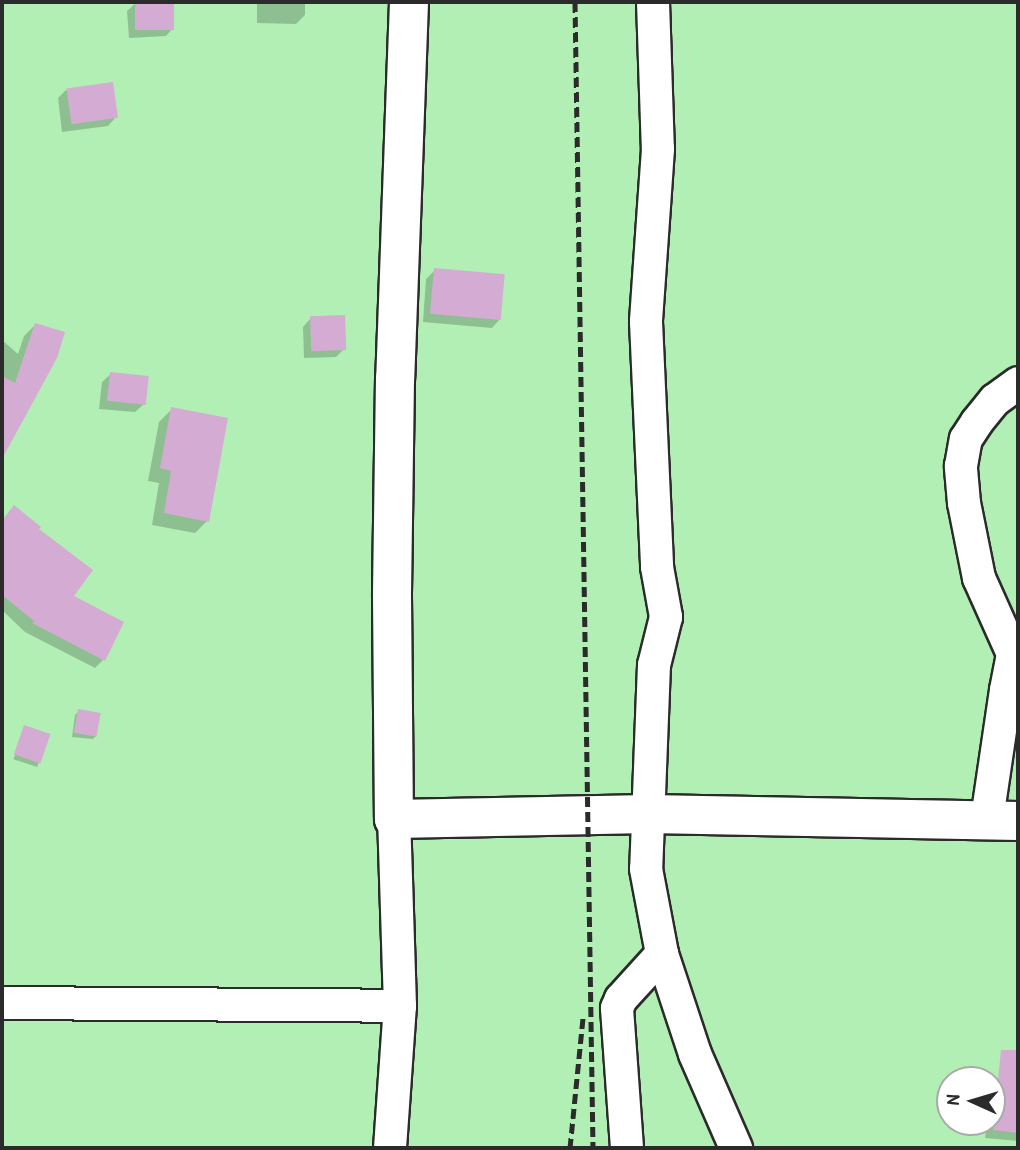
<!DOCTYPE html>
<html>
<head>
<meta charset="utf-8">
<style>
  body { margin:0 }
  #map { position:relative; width:1020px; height:1150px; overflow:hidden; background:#fff; font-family:"Patrick Hand",sans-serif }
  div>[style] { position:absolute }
  .green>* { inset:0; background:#b2efb4 }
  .shadow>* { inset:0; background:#0003; transform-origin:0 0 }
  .building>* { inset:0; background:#d4abd2; transform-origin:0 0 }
  .roads { filter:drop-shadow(2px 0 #2b2b2b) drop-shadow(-2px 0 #2b2b2b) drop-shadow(0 2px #2b2b2b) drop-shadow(0 -2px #2b2b2b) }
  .street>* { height:32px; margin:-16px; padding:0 16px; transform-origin:16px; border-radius:16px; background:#fff }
  .secondary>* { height:38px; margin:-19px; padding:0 19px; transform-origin:19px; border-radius:19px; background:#fff }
  .rail>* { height:5px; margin-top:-2.5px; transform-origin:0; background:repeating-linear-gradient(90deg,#2b2b2b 0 10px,transparent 0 15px) }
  span { translate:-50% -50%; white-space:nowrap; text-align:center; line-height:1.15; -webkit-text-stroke:7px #fff; paint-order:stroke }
  .frame { position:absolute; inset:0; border:4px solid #2b2b2b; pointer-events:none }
  .north { position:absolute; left:936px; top:1066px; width:70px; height:70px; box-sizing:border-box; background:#fff; border:2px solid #aaa; border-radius:50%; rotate:274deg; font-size:19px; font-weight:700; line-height:28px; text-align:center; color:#2b2b2b }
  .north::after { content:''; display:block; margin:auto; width:24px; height:32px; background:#2b2b2b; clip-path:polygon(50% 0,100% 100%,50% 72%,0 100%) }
</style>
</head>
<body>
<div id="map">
  <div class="green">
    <div style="clip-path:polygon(evenodd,2px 2px,1018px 2px,1018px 1148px,2px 1148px,2px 2px,950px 1080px,992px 1080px,992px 1122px,950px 1122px,950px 1080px)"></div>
  </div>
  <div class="shadow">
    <div style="clip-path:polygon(172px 2px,174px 27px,166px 36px,129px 38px,127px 11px,136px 3px)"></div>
    <div style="clip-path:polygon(257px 2px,305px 2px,305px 15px,296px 24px,257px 23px)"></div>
    <div style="clip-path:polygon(66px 90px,116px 117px,108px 126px,62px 132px,58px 98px)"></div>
    <div style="clip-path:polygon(435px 270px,500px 319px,492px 328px,423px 322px,426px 279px)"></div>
    <div style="clip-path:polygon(311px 318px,344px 349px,336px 357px,304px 358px,303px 327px)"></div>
    <div style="clip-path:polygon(35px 325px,4px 442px,2px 440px,2px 340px,18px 354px,24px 336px)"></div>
    <div style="clip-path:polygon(111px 374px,144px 404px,135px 412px,99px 409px,102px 382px)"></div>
    <div style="clip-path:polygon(172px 409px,207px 521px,195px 533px,152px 525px,159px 483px,148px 481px,159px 422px)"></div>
    <div style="clip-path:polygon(14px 507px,37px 529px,103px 660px,95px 668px,25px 632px,2px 610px,2px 521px)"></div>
    <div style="clip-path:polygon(79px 711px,96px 736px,93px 739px,72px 737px,75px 715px)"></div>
    <div style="left:24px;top:727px;width:25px;height:34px;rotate:18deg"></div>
    <div style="clip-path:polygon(998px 1087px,1018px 1089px,1018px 1141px,985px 1138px,987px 1122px,992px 1122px,992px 1093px)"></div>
  </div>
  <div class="building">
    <div style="left:135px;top:2px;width:39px;height:28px"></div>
    <div style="left:113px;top:82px;width:36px;height:47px;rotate:82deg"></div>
    <div style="left:434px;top:268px;width:71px;height:46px;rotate:5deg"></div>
    <div style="left:345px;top:315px;width:35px;height:35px;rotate:88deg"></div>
    <div style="clip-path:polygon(35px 323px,65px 332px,57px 358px,2px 459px,2px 376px,15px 383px)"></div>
    <div style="left:110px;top:372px;width:39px;height:29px;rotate:6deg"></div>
    <div style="clip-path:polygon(171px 407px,228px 418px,209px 522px,164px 513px,171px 471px,160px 468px)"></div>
    <div style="clip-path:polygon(14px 505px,41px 527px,39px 529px,93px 570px,74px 596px,124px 622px,105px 661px,32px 623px,34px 621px,2px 595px,2px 521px)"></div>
    <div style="left:78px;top:709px;width:23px;height:24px;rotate:10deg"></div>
    <div style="left:24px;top:725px;width:28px;height:31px;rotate:19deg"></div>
    <div style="clip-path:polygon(1001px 1050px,1018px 1050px,1018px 1133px,993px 1130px)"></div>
  </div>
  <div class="roads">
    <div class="street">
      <div style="left:653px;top:2px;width:147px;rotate:88.1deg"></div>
      <div style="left:658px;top:149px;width:173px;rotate:94deg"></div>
      <div style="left:646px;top:322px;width:245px;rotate:87.4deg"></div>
      <div style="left:657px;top:567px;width:51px;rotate:79.8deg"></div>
      <div style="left:666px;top:617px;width:49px;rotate:104deg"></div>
      <div style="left:654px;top:665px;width:204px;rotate:92.2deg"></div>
      <div style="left:646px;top:869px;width:86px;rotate:79.3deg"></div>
      <div style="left:662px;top:954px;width:105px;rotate:71.7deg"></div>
      <div style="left:695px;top:1054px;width:103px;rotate:66.4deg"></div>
      <div style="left:1013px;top:654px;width:83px;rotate:-114.1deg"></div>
      <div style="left:979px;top:578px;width:76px;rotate:-101.3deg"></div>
      <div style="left:964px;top:503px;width:37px;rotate:-95deg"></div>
      <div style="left:961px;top:466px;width:27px;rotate:-80deg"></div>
      <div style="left:966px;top:439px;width:20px;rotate:-57deg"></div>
      <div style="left:977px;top:422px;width:28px;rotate:-51deg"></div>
      <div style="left:995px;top:400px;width:29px;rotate:-36deg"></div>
      <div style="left:987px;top:819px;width:130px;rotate:-81.6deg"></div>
      <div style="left:1006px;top:690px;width:37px;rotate:-79deg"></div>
      <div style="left:1013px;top:654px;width:9px;rotate:-54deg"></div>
      <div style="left:2px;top:1003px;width:398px;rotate:0.4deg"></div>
      <div style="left:390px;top:1148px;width:142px;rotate:-86deg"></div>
      <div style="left:400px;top:1006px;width:187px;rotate:-91.8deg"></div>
      <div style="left:627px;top:1148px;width:140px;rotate:-94.1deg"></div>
      <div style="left:617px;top:1008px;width:10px;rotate:-66deg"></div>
      <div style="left:621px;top:999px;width:61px;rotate:-47.7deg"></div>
    </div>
    <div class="secondary">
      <div style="left:409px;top:2px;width:376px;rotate:92.1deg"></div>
      <div style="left:395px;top:378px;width:218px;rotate:90.8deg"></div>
      <div style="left:392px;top:596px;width:223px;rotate:89.5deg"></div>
      <div style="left:394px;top:819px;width:255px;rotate:-1.1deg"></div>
      <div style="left:649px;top:814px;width:369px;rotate:1.1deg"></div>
    </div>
  </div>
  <div class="rail">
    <div style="left:575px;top:2px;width:1146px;rotate:89.1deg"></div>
    <div style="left:570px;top:1148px;width:132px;rotate:-84.3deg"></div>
  </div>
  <div class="frame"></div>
  <div class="north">N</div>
</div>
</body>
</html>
